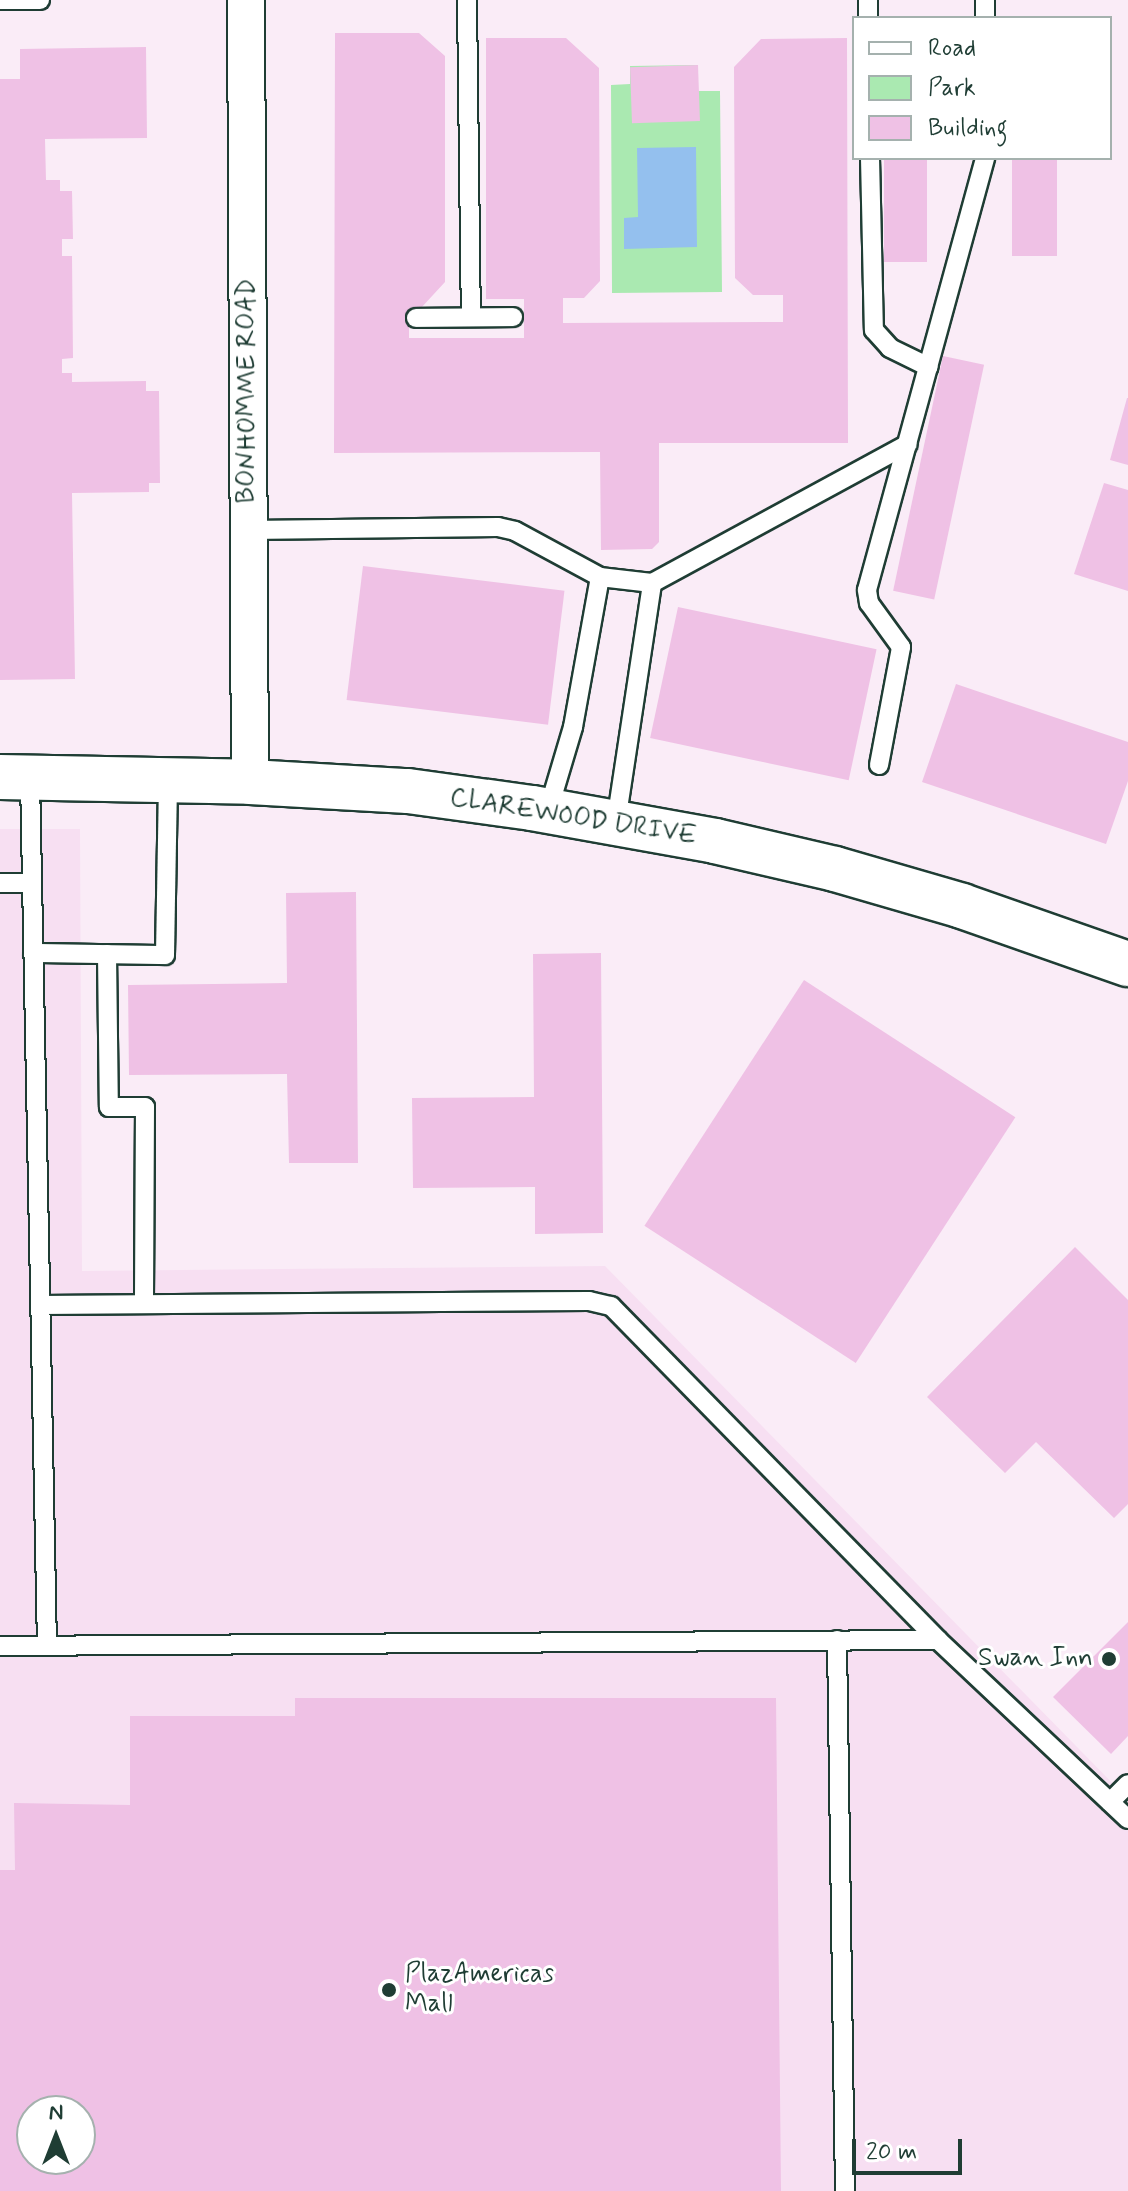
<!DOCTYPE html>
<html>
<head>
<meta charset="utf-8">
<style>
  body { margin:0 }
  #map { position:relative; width:1128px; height:2191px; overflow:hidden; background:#faecf7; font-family:Mynerve,sans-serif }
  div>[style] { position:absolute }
  .built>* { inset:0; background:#f7dff2 }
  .green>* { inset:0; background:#aae9b1 }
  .water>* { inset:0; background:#94c0ee }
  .building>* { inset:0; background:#efc1e5; transform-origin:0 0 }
  .roads { filter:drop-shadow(2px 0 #1f3d34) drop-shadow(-2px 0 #1f3d34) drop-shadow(0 2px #1f3d34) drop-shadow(0 -2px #1f3d34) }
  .lane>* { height:18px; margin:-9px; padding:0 9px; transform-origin:9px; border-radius:9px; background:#fff }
  .street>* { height:36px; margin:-18px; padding:0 18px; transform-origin:18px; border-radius:18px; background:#fff }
  .secondary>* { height:44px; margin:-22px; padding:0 22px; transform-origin:22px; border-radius:22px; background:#fff }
  .dots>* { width:22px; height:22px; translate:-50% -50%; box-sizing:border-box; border:4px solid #fff; border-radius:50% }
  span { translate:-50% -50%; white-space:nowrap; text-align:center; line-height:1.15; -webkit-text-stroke:6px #fff; paint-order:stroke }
  .street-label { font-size:26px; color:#1f3d34 }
  .poi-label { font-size:26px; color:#1f3d34 }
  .right { translate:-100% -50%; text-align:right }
  .left { translate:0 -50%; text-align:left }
  .legend { position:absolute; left:852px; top:16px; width:260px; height:144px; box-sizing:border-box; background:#fff; border:2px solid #a5b1ae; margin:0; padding:10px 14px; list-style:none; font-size:24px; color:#1f3d34 }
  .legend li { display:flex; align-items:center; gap:16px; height:40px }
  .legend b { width:40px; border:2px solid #a5b1ae }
  .north { position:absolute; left:16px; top:2095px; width:80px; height:80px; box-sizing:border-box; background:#fff; border:2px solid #a5b1ae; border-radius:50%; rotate:0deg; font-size:22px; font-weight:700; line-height:32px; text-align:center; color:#1f3d34 }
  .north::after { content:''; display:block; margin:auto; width:28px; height:36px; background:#1f3d34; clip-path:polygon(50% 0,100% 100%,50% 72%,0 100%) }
  .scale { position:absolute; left:852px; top:2139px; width:110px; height:36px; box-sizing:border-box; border:4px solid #1f3d34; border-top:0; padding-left:10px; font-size:24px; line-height:28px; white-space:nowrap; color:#1f3d34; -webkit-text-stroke:6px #fff; paint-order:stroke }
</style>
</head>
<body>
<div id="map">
  <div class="built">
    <div style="clip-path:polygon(evenodd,0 829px,80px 829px,82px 1271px,605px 1266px,1128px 1799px,1128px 2191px,0 2191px,0 829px,32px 2111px,80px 2111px,80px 2159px,32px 2159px,32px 2111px)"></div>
  </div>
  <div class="green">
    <div style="clip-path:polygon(698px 65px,698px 91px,720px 91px,722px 292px,612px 293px,611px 85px,630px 84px,630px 66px)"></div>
  </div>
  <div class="water">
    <div style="clip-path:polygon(696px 147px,697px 247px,624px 249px,624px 218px,638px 217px,637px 148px)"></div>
  </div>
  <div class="building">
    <div style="clip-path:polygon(335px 33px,419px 33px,445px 56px,445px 282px,409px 321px,409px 338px,524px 338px,524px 299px,486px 299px,486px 38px,566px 38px,599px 68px,600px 281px,584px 298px,563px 298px,563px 323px,783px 322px,783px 295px,753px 295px,735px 278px,734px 67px,761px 39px,847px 38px,848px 443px,659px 443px,659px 542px,652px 549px,601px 550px,600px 452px,334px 453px)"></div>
    <div style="clip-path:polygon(146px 47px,147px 138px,45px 139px,46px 180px,60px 180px,60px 191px,72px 191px,73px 239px,62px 239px,62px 256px,72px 256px,73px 358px,62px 359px,62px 373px,72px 373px,72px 382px,146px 381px,146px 391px,159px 391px,160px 483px,149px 483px,149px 492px,72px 493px,75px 679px,0 680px,0 79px,20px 79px,20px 49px)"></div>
    <div style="left:698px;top:65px;width:56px;height:68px;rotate:88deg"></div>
    <div style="left:884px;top:158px;width:43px;height:104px"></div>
    <div style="left:1012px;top:158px;width:45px;height:98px"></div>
    <div style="left:943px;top:356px;width:42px;height:240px;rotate:12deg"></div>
    <div style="clip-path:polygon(1127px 398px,1128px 398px,1128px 465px,1110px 460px)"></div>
    <div style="clip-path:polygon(1104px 483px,1128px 490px,1128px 591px,1074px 574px)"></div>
    <div style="left:363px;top:566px;width:203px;height:135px;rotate:7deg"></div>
    <div style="left:678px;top:607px;width:203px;height:134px;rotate:12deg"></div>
    <div style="clip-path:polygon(956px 684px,1128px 742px,1128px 781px,1106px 844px,922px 782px)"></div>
    <div style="clip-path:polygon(356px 892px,358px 1163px,289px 1163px,287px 1074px,129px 1075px,128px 985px,287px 983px,286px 893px)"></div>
    <div style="clip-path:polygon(601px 953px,603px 1233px,535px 1234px,535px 1187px,413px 1188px,412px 1098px,534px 1097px,533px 954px)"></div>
    <div style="left:804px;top:980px;width:252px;height:293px;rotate:33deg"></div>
    <div style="clip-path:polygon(1075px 1247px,1128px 1300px,1128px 1504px,1114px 1518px,1036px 1442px,1005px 1473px,927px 1397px)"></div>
    <div style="clip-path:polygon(1128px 1622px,1128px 1736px,1111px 1754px,1053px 1697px)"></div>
    <div style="clip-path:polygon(evenodd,295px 1698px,776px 1698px,781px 2191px,0 2191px,0 1870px,15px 1870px,14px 1803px,130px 1805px,130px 1716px,295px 1716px,295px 1698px,32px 2111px,80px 2111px,80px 2159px,32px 2159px,32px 2111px)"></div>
  </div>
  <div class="roads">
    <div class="lane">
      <div style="left:0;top:0;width:40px"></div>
      <div style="left:467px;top:0;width:317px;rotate:89.3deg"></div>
      <div style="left:868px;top:0;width:18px;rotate:90deg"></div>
      <div style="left:985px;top:0;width:18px;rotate:90deg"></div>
      <div style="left:870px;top:158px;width:172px;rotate:88.7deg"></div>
      <div style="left:874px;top:330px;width:24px;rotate:48deg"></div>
      <div style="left:890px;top:348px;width:43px;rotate:26deg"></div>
      <div style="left:416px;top:318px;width:97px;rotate:-0.6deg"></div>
      <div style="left:249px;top:530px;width:249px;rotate:-0.7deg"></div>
      <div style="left:498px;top:527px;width:17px;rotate:13deg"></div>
      <div style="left:515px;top:531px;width:97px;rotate:28.4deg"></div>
      <div style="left:600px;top:577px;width:52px;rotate:6.6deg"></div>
      <div style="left:652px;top:583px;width:291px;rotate:-28.5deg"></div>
      <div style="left:879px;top:765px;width:120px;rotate:-79.4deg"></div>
      <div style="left:901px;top:647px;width:54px;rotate:-126deg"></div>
      <div style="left:869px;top:603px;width:13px;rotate:-99deg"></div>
      <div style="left:867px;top:590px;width:448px;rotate:-74.7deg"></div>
      <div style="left:30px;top:777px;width:868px;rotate:88.88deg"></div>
      <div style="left:548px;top:811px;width:88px;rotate:-73.4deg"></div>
      <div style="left:573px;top:727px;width:152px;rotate:-79.8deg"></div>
      <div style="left:616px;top:822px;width:242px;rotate:-81.4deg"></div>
      <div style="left:0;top:883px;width:32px"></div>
      <div style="left:33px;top:953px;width:132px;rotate:0.9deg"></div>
      <div style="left:165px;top:955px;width:174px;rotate:-89deg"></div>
      <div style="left:107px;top:954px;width:153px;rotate:89.3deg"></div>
      <div style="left:109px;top:1107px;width:36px"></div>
      <div style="left:145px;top:1107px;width:197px;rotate:90.3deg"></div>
      <div style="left:40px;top:1305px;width:549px;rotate:-0.42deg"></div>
      <div style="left:589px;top:1301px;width:23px;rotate:13deg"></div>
      <div style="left:611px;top:1306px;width:467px;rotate:45.6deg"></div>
      <div style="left:938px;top:1640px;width:261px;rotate:43.3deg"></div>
      <div style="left:837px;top:1640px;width:551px;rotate:89.17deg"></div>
      <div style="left:0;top:1646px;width:938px;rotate:-0.37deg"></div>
      <div style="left:1110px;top:1802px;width:25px;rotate:-45deg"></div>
    </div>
    <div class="street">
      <div style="left:246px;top:0;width:782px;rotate:89.71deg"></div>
    </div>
    <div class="secondary">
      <div style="left:0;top:777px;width:250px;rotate:1.1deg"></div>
      <div style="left:250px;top:782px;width:158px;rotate:3.3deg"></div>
      <div style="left:408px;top:791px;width:125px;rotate:7.8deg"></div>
      <div style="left:532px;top:808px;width:186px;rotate:10.2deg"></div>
      <div style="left:715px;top:841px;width:123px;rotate:13.1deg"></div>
      <div style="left:835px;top:869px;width:132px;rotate:16.2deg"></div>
      <div style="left:962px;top:906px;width:176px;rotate:19.3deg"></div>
    </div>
  </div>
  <div class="dots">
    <div style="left:1109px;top:1659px;background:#1f3d34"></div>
    <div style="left:389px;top:1990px;background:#1f3d34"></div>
  </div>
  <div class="street-label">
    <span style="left:248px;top:391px;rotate:-90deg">BONHOMME ROAD</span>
    <span style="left:573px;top:818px;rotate:9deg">CLAREWOOD DRIVE</span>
  </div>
  <div class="poi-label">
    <span class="right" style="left:1093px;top:1659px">Swan Inn</span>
    <span class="left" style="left:405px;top:1990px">PlazAmericas<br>Mall</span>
  </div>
  <ul class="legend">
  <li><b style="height:10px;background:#fff"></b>Road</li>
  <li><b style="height:22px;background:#aae9b1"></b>Park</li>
  <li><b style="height:22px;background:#efc1e5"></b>Building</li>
  </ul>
  <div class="north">N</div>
  <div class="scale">20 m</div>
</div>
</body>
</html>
